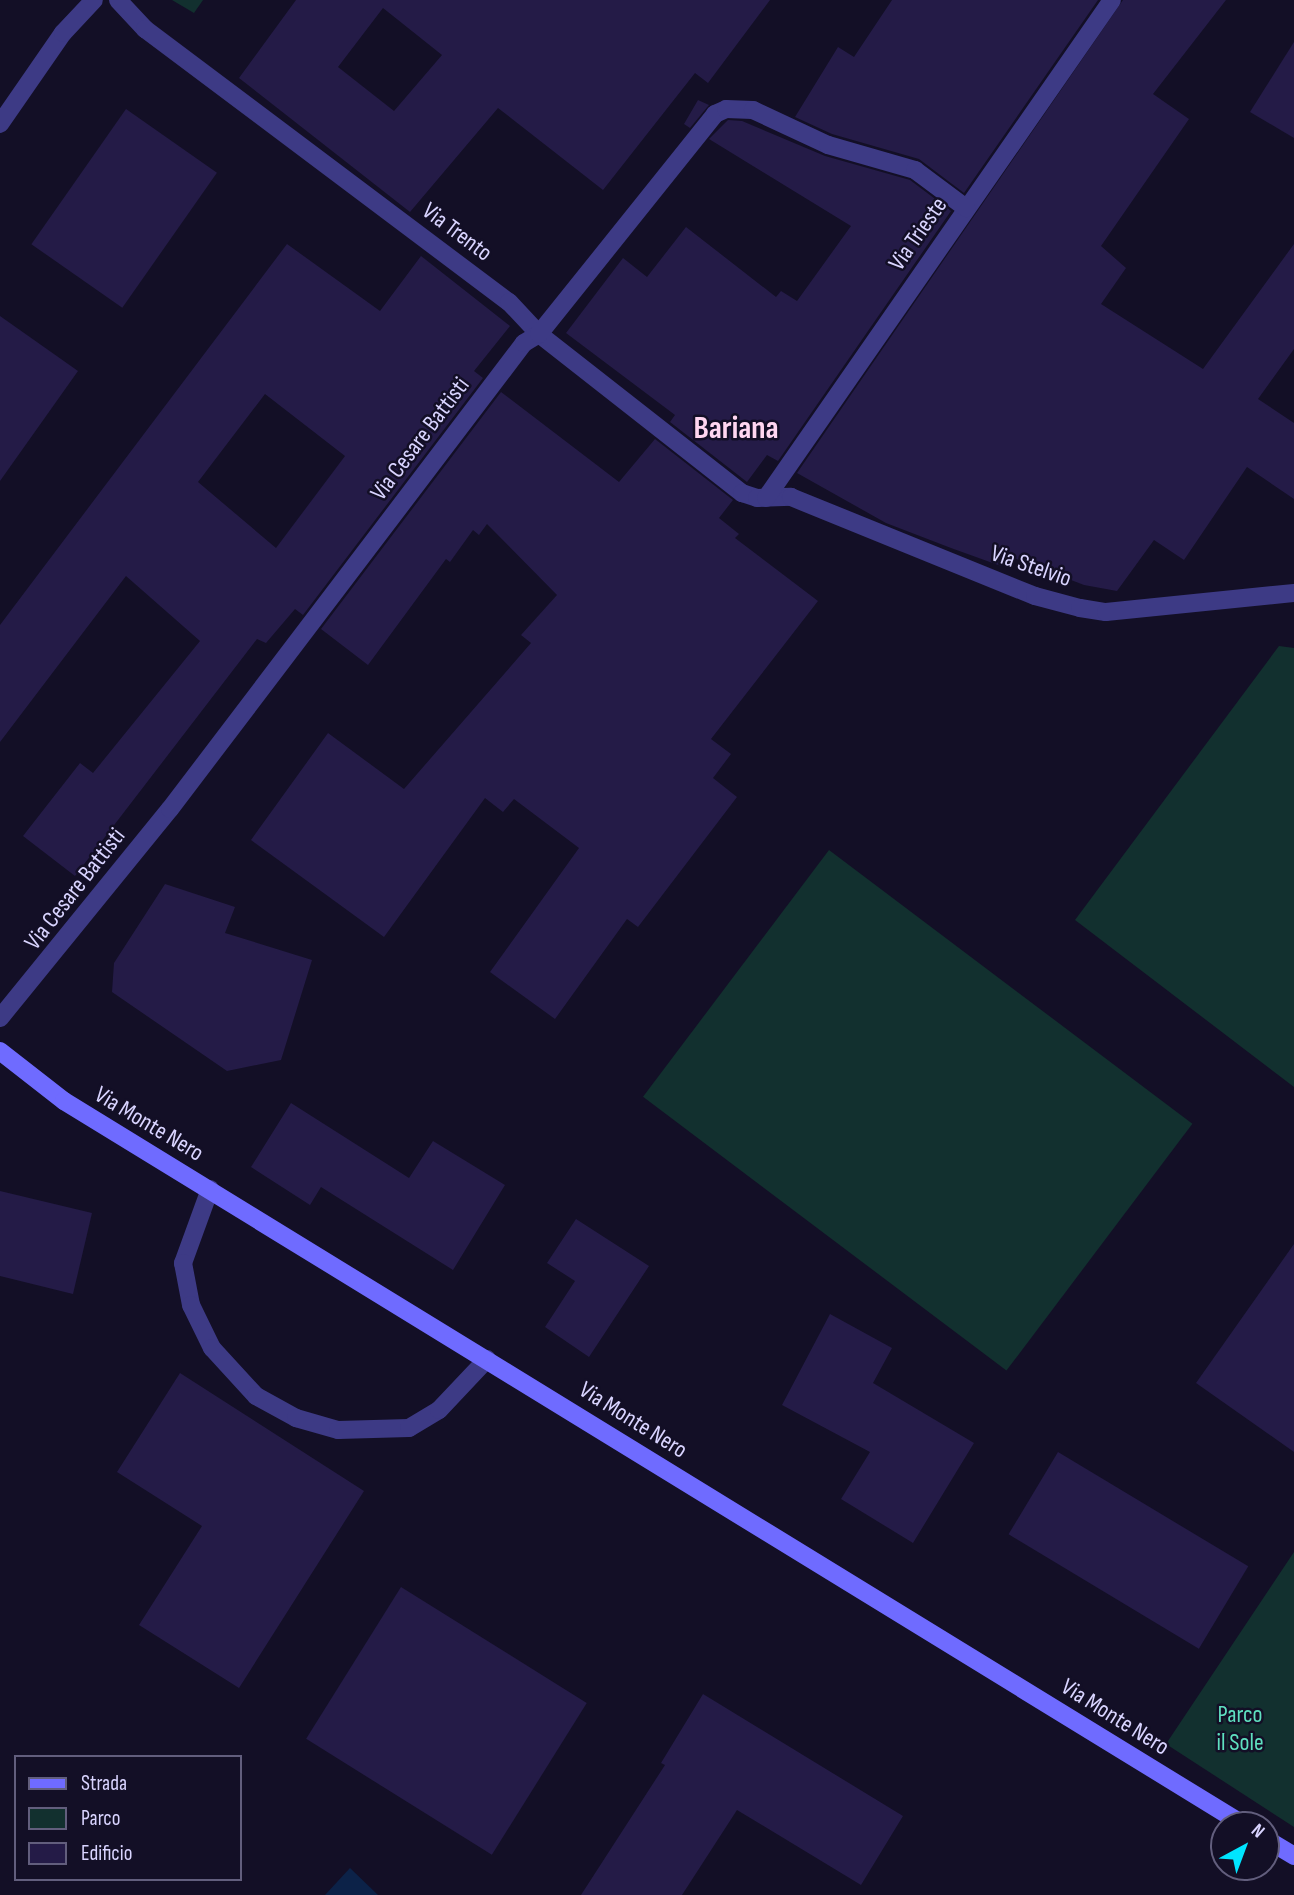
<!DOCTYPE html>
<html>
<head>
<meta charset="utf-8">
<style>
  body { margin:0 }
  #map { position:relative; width:1294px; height:1895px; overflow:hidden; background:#130f26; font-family:"Sofia Sans Condensed",sans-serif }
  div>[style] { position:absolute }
  .green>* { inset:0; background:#12302f; transform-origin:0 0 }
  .water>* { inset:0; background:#0c2248 }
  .building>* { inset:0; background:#241b47; transform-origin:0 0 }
  .lane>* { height:18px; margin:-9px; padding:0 9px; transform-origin:9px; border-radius:9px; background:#3d3a85 }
  .street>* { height:18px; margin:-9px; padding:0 9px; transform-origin:9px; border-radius:9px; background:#3d3a85 }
  .secondary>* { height:18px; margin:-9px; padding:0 9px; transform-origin:9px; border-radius:9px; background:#6f6bff }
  span { translate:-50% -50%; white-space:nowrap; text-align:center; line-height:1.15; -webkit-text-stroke:5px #130f26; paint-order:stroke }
  .street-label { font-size:24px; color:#d9d4ff }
  .park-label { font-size:24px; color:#5fe0c0 }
  .district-label { font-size:32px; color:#ffd6f0; font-weight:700 }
  .legend { position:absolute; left:14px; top:1755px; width:228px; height:126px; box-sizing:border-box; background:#130f26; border:2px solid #625e7d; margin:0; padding:9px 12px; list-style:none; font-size:21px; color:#d9d4ff }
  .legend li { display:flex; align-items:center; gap:14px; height:35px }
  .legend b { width:35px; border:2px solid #625e7d }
  .north { position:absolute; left:1210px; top:1811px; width:70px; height:70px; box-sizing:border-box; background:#130f26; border:2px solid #625e7d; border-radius:50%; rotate:41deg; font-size:19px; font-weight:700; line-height:28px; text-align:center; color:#d9d4ff }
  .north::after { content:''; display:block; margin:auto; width:24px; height:32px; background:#00e5ff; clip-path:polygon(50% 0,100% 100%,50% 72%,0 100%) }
</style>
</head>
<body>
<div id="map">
  <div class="green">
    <div style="clip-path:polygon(172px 0,203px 0,194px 13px)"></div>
    <div style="clip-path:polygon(1279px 646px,1294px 648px,1294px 1087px,1075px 920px)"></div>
    <div style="left:829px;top:850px;width:455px;height:309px;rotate:37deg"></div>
    <div style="clip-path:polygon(1294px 1552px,1294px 1827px,1166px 1744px)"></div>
  </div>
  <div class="water">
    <div style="clip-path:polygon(350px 1868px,378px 1895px,325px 1895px)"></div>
  </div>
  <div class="building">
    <div style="clip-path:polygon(evenodd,296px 0,770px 0,708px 83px,695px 73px,603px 190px,498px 108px,410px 212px,239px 78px,296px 0,383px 8px,442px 55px,394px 111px,338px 67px,383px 8px)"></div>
    <div style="clip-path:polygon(892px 0,1098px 0,964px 193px,919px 159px,832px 134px,795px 117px,838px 47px,854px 57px)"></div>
    <div style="clip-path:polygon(1123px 0,1226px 0,1153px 94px,1189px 119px,1101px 246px,1126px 268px,1101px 304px,1203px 369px,1294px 244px,1294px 349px,1258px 399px,1294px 423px,1294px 499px,1247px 467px,1184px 560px,1154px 540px,1117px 591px,1084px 585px,1006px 555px,1001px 566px,951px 548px,886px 523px,797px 473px)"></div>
    <div style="clip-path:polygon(1294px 42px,1294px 138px,1250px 112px)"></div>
    <div style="clip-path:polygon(698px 100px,709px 105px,690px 128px,684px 124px)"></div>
    <div style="left:126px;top:109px;width:111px;height:165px;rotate:35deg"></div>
    <div style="clip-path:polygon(728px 120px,742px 121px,825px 156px,910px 180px,951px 211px,778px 461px,767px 455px,747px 482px,670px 422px,675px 415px,566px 333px,623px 258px,647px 277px,686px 227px,776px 297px,781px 291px,797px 301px,851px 226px,709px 139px)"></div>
    <div style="clip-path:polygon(evenodd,287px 244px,380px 311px,421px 256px,510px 326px,474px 371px,483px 378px,303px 615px,295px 609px,266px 643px,257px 639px,75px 876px,23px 836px,80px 763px,93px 773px,200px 641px,126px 576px,0 742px,0 625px,287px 244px,265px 394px,345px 456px,276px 548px,198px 482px,265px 394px)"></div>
    <div style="clip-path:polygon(0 316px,78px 371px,0 481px)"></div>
    <div style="clip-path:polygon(501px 392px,619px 482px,655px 439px,733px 500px,719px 518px,739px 534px,735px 538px,818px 601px,711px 739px,731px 754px,713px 778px,737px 797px,638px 927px,627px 919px,555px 1019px,490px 972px,579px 848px,514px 799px,503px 812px,485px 798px,384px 937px,251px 840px,328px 733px,404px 789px,531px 643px,521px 635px,557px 595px,487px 524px,479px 535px,473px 530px,450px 562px,446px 559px,368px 665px,321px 629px)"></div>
    <div style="clip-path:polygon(165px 884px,235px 907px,225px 933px,312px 960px,281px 1060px,227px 1071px,112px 992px,114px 963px)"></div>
    <div style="clip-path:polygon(291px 1103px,409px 1178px,433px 1141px,505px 1185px,453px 1270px,321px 1187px,310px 1205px,251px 1167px)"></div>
    <div style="clip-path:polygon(0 1191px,92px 1213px,73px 1294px,0 1276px)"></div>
    <div style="clip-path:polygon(576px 1219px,649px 1266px,589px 1357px,545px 1327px,575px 1281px,547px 1263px)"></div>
    <div style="clip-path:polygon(1294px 1244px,1294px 1452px,1196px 1383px)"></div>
    <div style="clip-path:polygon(830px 1314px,892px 1348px,873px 1383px,974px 1443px,913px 1543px,841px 1499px,870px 1452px,782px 1405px)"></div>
    <div style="clip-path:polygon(180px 1373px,364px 1491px,239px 1688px,139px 1625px,202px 1526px,117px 1472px)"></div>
    <div style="left:1058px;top:1452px;width:222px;height:96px;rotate:31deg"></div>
    <div style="left:401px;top:1587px;width:219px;height:179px;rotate:32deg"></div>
    <div style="clip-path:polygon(703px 1694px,903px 1816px,861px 1885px,737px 1810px,682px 1895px,581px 1895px,665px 1765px,661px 1763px)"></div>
  </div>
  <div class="lane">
    <div style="left:0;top:124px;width:111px;rotate:-55.3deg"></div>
    <div style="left:63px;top:33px;width:45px;rotate:-46.8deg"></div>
    <div style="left:210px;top:1189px;width:79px;rotate:110deg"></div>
    <div style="left:183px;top:1263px;width:43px;rotate:79.2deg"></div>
    <div style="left:191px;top:1305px;width:48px;rotate:64deg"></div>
    <div style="left:212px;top:1348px;width:65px;rotate:47.5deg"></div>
    <div style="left:256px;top:1396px;width:46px;rotate:28.8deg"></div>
    <div style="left:296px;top:1418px;width:44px;rotate:15.9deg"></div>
    <div style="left:338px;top:1430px;width:71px;rotate:-1.6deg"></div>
    <div style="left:409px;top:1428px;width:35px;rotate:-31deg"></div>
    <div style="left:439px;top:1410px;width:70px;rotate:-46.7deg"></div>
  </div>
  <div class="street">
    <div style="left:118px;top:0;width:40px;rotate:47deg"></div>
    <div style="left:145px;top:29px;width:455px;rotate:36.9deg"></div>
    <div style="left:509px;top:302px;width:44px;rotate:46.8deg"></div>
    <div style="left:539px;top:334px;width:258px;rotate:38.1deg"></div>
    <div style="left:742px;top:493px;width:16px;rotate:18deg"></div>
    <div style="left:757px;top:498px;width:34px;rotate:-2deg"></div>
    <div style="left:791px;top:497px;width:263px;rotate:22.1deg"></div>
    <div style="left:1035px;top:596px;width:47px;rotate:14.9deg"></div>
    <div style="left:1080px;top:608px;width:26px;rotate:9deg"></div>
    <div style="left:1106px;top:612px;width:189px;rotate:-5.8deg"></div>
    <div style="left:766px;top:498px;width:606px;rotate:-55.21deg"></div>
    <div style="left:0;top:1018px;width:269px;rotate:-50.9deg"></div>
    <div style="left:170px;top:809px;width:585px;rotate:-52.78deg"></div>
    <div style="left:524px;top:343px;width:17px;rotate:-31deg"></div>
    <div style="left:539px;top:334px;width:282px;rotate:-51.3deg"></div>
    <div style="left:715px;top:114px;width:12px;rotate:-24deg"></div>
    <div style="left:726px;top:109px;width:27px;rotate:2deg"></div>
    <div style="left:753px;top:110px;width:83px;rotate:25deg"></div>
    <div style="left:828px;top:145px;width:91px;rotate:16deg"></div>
    <div style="left:915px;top:170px;width:64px;rotate:36.7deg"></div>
  </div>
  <div class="secondary">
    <div style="left:0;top:1051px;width:81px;rotate:38deg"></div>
    <div style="left:64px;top:1101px;width:1384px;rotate:31.53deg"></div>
    <div style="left:1266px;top:1839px;width:33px;rotate:31deg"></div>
  </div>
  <div class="street-label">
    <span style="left:457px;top:232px;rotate:37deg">Via Trento</span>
    <span style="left:918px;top:234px;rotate:-55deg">Via Trieste</span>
    <span style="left:420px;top:439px;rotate:-53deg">Via Cesare Battisti</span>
    <span style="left:1031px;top:566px;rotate:19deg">Via Stelvio</span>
    <span style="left:75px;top:889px;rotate:-52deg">Via Cesare Battisti</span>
    <span style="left:149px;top:1124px;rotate:31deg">Via Monte Nero</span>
    <span style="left:633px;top:1420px;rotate:32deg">Via Monte Nero</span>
    <span style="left:1115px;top:1717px;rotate:32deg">Via Monte Nero</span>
  </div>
  <div class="park-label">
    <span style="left:1240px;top:1729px">Parco<br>il Sole</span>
  </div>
  <div class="district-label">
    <span style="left:736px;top:429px">Bariana</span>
  </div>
  <ul class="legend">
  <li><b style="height:9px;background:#6f6bff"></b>Strada</li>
  <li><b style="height:19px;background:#12302f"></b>Parco</li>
  <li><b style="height:19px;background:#241b47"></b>Edificio</li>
  </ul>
  <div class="north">N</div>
</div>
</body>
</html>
